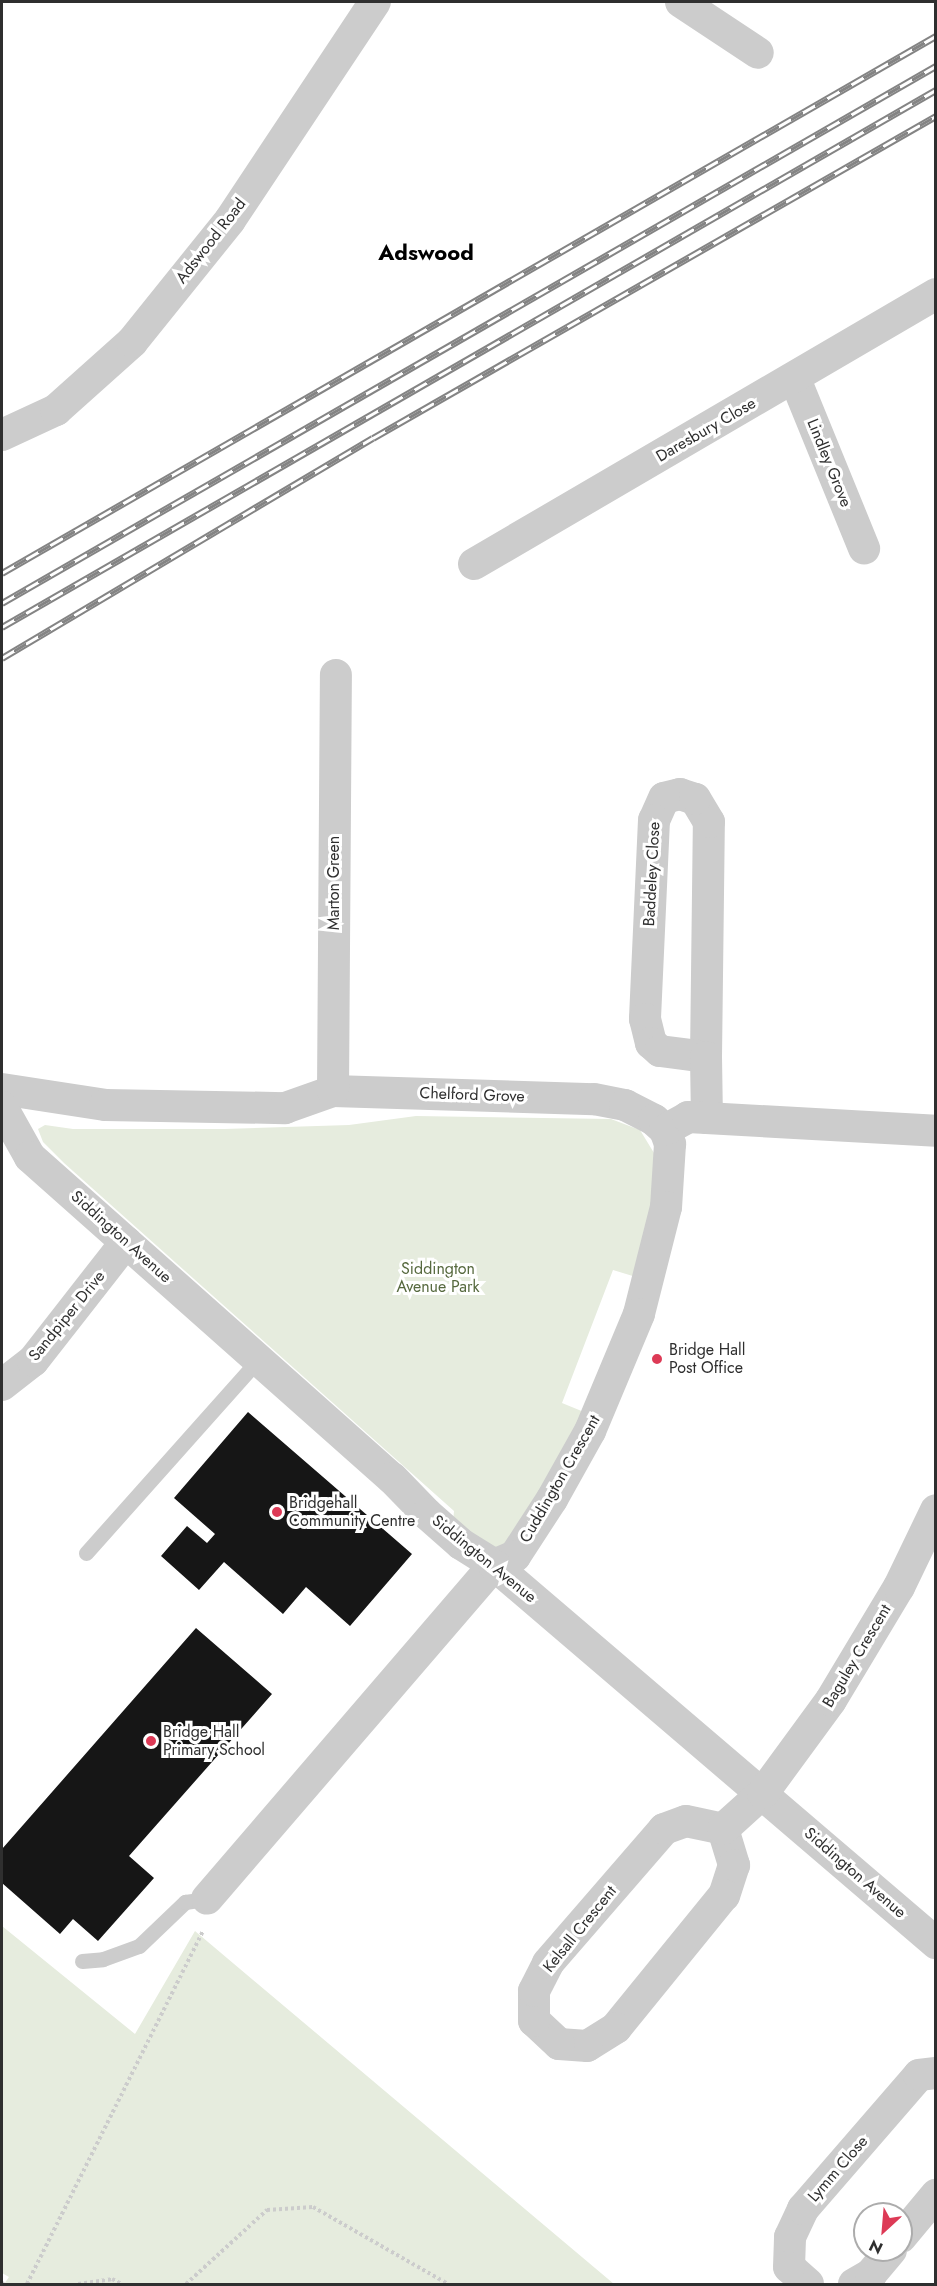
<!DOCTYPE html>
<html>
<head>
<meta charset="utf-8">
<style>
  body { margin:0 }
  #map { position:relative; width:937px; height:2286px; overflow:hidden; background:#fff; font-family:Jost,sans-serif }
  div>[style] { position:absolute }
  .green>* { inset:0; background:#e6ecde }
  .building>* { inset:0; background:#161616 }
  .path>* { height:4px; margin-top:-2px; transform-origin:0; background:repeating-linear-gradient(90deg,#ccc 0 3px,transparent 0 6px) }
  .service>* { height:15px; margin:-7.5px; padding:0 7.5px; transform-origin:7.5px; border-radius:7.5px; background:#ccc }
  .minor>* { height:32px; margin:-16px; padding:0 16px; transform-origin:16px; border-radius:16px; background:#ccc }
  .rail>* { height:7px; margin-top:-3.5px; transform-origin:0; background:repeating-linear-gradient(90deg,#fff 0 14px,#848484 0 28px); box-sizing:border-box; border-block:2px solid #848484 }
  .dots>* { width:16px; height:16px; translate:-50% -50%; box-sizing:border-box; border:3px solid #fff; border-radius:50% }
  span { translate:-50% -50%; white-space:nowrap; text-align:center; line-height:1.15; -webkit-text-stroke:6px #fff; paint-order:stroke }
  .street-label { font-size:16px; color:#2f2f2f }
  .park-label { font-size:16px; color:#56693e }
  .poi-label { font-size:16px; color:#2f2f2f }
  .left { translate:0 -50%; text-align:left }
  .district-label { font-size:22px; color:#000; font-weight:700 }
  .frame { position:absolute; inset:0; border:3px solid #2f2f2f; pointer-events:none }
  .north { position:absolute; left:853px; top:2202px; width:60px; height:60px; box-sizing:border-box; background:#fff; border:2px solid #acacac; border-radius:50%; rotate:206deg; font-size:16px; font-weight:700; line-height:24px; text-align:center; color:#2f2f2f }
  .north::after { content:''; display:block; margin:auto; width:21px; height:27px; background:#dd3a56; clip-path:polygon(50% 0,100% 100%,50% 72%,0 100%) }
</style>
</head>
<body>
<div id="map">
  <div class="green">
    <div style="clip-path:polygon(416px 1116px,611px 1119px,640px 1130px,654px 1153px,658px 1176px,636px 1277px,613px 1270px,562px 1403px,584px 1412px,510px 1543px,496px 1549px,453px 1522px,454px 1511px,64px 1163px,43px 1142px,38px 1129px,45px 1125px,73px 1129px,224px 1129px,349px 1125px)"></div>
    <div style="clip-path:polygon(2px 1926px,135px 2034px,195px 1931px,614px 2284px,4px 2284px,9px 2277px,2px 2273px)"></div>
  </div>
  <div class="building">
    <div style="clip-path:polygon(248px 1412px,412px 1554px,350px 1626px,306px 1587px,283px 1614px,224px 1562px,199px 1590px,161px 1556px,187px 1526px,207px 1543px,215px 1534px,174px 1498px)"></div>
    <div style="clip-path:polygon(196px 1628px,272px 1694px,129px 1856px,154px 1878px,98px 1941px,73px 1919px,60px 1934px,2px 1883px,2px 1849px)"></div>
  </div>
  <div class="path">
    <div style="left:2px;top:2283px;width:2px;rotate:27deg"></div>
    <div style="left:27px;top:2284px;width:394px;rotate:-63.5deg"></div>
    <div style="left:78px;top:2284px;width:34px;rotate:-8deg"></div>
    <div style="left:112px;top:2279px;width:11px;rotate:27deg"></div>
    <div style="left:186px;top:2284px;width:110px;rotate:-42.4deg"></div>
    <div style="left:267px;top:2210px;width:46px;rotate:-3.7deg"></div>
    <div style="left:313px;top:2207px;width:155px;rotate:29.7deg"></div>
  </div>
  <div class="service">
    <div style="left:86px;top:1553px;width:260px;rotate:-48.3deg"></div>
    <div style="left:82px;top:1961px;width:21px;rotate:-5deg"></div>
    <div style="left:103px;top:1959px;width:38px;rotate:-20deg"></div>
    <div style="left:139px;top:1946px;width:64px;rotate:-43.7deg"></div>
    <div style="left:185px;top:1902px;width:22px;rotate:-8deg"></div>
  </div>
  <div class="minor">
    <div style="left:681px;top:2px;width:92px;rotate:33.5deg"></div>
    <div style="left:795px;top:379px;width:183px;rotate:67.8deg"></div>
    <div style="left:2px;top:435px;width:60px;rotate:-24.8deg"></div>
    <div style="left:56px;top:410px;width:102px;rotate:-41.8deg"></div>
    <div style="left:132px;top:342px;width:156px;rotate:-51.2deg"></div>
    <div style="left:230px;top:220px;width:262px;rotate:-56.4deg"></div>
    <div style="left:474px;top:564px;width:535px;rotate:-30.3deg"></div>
    <div style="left:706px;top:1057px;width:235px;rotate:-89.3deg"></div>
    <div style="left:709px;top:822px;width:27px;rotate:-121deg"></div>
    <div style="left:695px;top:799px;width:16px;rotate:-162deg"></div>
    <div style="left:680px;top:794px;width:16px;rotate:166deg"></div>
    <div style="left:664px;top:798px;width:24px;rotate:114deg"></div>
    <div style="left:654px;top:820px;width:199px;rotate:92.6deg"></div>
    <div style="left:645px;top:1019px;width:25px;rotate:76deg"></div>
    <div style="left:651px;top:1043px;width:12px;rotate:42deg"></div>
    <div style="left:660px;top:1051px;width:46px;rotate:7.4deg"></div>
    <div style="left:706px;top:1057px;width:61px;rotate:89.1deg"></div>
    <div style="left:2px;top:1089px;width:104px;rotate:8.8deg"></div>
    <div style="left:105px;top:1105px;width:180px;rotate:1deg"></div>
    <div style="left:285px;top:1108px;width:51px;rotate:-19.5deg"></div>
    <div style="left:333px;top:1091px;width:261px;rotate:1.8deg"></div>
    <div style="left:594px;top:1099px;width:32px;rotate:11deg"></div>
    <div style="left:625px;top:1105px;width:33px;rotate:27deg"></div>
    <div style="left:654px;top:1120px;width:15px;rotate:42deg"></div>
    <div style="left:665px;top:1130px;width:15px;rotate:70deg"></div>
    <div style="left:670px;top:1144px;width:63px;rotate:93.6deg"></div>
    <div style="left:666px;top:1207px;width:110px;rotate:104.2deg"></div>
    <div style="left:639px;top:1314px;width:127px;rotate:112.7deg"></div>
    <div style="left:590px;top:1431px;width:78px;rotate:119.2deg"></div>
    <div style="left:552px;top:1499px;width:68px;rotate:123deg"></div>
    <div style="left:515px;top:1556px;width:23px;rotate:157deg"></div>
    <div style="left:494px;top:1565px;width:440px;rotate:130.7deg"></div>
    <div style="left:333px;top:1091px;width:416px;rotate:-89.6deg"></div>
    <div style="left:2px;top:1107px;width:57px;rotate:60.8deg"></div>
    <div style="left:30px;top:1157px;width:484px;rotate:41.6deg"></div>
    <div style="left:392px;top:1478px;width:50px;rotate:45.8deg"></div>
    <div style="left:427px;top:1514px;width:45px;rotate:41.4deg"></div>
    <div style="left:461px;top:1544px;width:39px;rotate:32deg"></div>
    <div style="left:494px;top:1565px;width:582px;rotate:40.54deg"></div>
    <div style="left:665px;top:1130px;width:26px;rotate:-29deg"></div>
    <div style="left:688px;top:1117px;width:248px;rotate:3.2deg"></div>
    <div style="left:2px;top:1385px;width:39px;rotate:-38deg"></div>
    <div style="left:33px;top:1361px;width:151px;rotate:-52deg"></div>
    <div style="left:723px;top:1829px;width:38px;rotate:73deg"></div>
    <div style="left:734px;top:1865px;width:32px;rotate:108deg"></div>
    <div style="left:724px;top:1895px;width:171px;rotate:129.1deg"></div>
    <div style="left:616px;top:2028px;width:34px;rotate:148deg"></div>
    <div style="left:587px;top:2046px;width:28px;rotate:-176deg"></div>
    <div style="left:559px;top:2044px;width:34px;rotate:-137deg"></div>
    <div style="left:534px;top:2021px;width:30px;rotate:-90deg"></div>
    <div style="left:534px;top:1991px;width:31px;rotate:-63deg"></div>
    <div style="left:548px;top:1963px;width:177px;rotate:-49.1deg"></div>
    <div style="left:664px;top:1829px;width:23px;rotate:-20deg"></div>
    <div style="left:686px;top:1821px;width:38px;rotate:12deg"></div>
    <div style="left:723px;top:1829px;width:54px;rotate:-42deg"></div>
    <div style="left:763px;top:1793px;width:115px;rotate:-53.8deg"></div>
    <div style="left:831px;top:1700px;width:132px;rotate:-59deg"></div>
    <div style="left:899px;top:1587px;width:85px;rotate:-64.3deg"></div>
    <div style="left:901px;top:2237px;width:55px;rotate:-50.2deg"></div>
    <div style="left:808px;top:2284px;width:25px;rotate:-138deg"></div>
    <div style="left:789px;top:2267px;width:30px;rotate:-88deg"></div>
    <div style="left:790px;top:2237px;width:31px;rotate:-65deg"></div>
    <div style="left:803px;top:2209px;width:177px;rotate:-49.1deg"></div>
    <div style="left:919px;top:2075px;width:17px;rotate:-7deg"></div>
    <div style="left:854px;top:2284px;width:20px;rotate:-30deg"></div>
    <div style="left:871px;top:2274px;width:31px;rotate:-50deg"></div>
  </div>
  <div class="rail">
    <div style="left:2px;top:573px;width:1077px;rotate:-29.9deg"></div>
    <div style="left:2px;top:603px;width:1077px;rotate:-29.9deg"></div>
    <div style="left:2px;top:627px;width:1077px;rotate:-29.9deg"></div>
    <div style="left:2px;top:658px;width:431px;rotate:-30.7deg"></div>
    <div style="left:373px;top:438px;width:649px;rotate:-29.77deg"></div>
  </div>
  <div class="dots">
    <div style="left:657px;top:1359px;background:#dd3a56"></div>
    <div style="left:277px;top:1512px;background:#dd3a56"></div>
    <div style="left:151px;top:1741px;background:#dd3a56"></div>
  </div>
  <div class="street-label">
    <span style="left:211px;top:241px;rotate:-52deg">Adswood Road</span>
    <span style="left:706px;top:430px;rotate:-30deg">Daresbury Close</span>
    <span style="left:829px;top:463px;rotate:68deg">Lindley Grove</span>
    <span style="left:652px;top:874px;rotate:-87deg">Baddeley Close</span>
    <span style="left:334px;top:883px;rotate:-90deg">Marton Green</span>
    <span style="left:472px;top:1095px;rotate:2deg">Chelford Grove</span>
    <span style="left:121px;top:1237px;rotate:42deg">Siddington Avenue</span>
    <span style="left:67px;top:1316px;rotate:-51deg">Sandpiper Drive</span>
    <span style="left:560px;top:1479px;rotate:-60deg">Cuddington Crescent</span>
    <span style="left:484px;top:1559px;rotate:39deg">Siddington Avenue</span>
    <span style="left:857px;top:1656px;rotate:-59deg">Baguley Crescent</span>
    <span style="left:855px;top:1873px;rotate:41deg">Siddington Avenue</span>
    <span style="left:580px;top:1929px;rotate:-51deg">Kelsall Crescent</span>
    <span style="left:838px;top:2169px;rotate:-49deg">Lymm Close</span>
  </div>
  <div class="park-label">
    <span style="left:438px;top:1278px">Siddington<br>Avenue Park</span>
  </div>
  <div class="poi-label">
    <span class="left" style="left:669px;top:1359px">Bridge Hall<br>Post Office</span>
    <span class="left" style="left:289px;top:1512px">Bridgehall<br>Community Centre</span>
    <span class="left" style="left:163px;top:1741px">Bridge Hall<br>Primary School</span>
  </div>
  <div class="district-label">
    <span style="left:426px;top:253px">Adswood</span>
  </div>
  <div class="frame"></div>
  <div class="north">N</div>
</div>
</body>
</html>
